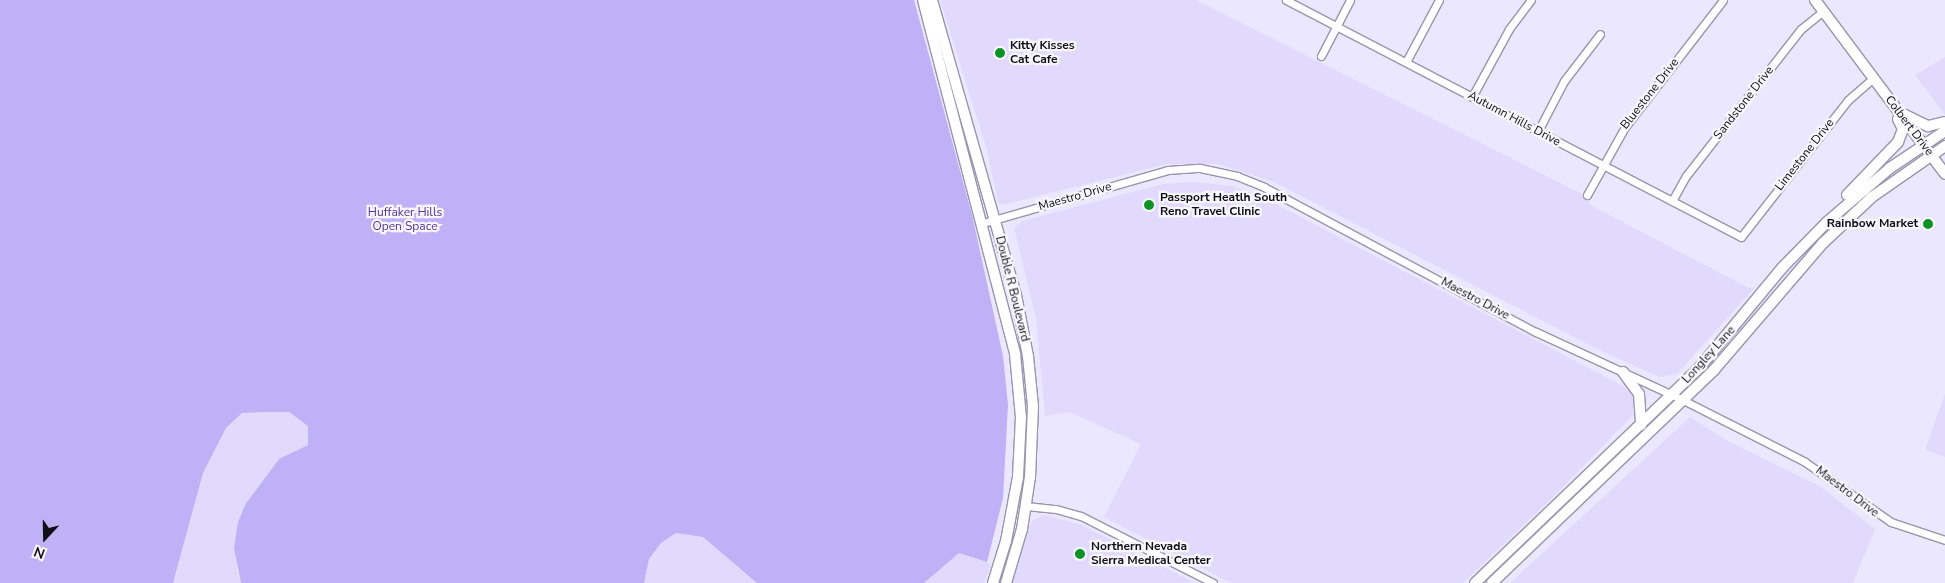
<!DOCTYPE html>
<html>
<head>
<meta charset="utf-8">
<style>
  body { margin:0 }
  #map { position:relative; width:1945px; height:583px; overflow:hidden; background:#ebe7fe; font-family:"Nunito Sans",sans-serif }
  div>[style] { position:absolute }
  .built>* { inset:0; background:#e1dafd }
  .green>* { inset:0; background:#c0b0f6 }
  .roads { filter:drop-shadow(1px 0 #9994ad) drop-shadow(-1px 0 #9994ad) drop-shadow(0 1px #9994ad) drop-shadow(0 -1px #9994ad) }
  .street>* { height:7px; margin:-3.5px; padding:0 3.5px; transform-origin:3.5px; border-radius:3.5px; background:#fff }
  .secondary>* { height:10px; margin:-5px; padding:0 5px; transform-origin:5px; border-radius:5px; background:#fff }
  .dots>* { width:14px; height:14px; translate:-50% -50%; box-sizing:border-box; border:2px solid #f8f7fd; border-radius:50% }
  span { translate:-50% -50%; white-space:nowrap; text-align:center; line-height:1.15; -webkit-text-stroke:4.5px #f8f7fd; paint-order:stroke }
  .poi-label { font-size:12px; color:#0f0d16; font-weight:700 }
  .left { translate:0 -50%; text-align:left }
  .right { translate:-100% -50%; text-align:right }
  .street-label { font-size:12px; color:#0f0d16 }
  .park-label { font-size:12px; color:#553297 }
  .north { position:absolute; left:20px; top:513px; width:50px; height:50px; -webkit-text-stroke:4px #f8f7fd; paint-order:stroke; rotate:201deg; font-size:14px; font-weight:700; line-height:20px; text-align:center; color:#0f0d16 }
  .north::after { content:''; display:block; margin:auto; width:18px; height:22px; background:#0f0d16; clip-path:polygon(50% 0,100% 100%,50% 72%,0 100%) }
</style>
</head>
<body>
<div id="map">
  <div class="built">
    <div style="clip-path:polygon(940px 0,1196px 0,1580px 193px,1592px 206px,1749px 288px,1755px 287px,1677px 374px,1659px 377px,1593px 347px,1274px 182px,1218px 164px,1167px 164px,1002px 205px,998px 202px,987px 150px)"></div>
    <div style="clip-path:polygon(1945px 57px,1945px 115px,1915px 75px)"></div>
    <div style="clip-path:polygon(1193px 182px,1233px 186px,1266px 199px,1625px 387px,1636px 400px,1635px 413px,1558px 492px,1463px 583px,1231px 583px,1104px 517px,1141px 444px,1069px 412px,1045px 416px,1036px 319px,1014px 228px,1022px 221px,1163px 184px)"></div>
    <div style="clip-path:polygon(1945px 394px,1945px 457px,1925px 450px)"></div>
    <div style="clip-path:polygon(265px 412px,289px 412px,308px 426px,308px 445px,279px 459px,245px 505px,238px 522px,237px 572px,241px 583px,173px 583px,203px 473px,226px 428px,242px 413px)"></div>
    <div style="clip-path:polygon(1690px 417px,1726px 440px,1821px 487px,1875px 529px,1853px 583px,1510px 583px)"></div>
    <div style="clip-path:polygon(1043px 515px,1082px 525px,1195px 583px,1011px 583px,1031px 522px)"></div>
    <div style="clip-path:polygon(676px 533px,703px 537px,757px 583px,644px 583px,649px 559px,661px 543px)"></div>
    <div style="clip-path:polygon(959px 553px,991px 564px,984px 583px,924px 583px)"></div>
  </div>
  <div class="green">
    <div style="clip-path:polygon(0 0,914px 0,972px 215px,1003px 356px,1008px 405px,1003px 498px,987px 562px,959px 553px,924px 583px,757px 583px,703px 537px,676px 533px,661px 543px,649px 559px,644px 583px,241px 583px,234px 548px,238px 522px,245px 505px,279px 459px,308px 445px,308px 426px,289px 412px,265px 412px,242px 413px,226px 428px,203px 473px,173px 583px,0 583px)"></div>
  </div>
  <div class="roads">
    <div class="street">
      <div style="left:1286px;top:0;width:513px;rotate:27.51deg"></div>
      <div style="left:1741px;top:237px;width:174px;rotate:-52deg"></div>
      <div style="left:1848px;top:100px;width:33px;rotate:-41deg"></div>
      <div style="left:1321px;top:56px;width:63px;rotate:-62.6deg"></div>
      <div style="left:1406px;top:62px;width:70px;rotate:-62deg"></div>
      <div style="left:1472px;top:97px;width:77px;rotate:-61.4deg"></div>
      <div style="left:1509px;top:29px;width:36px;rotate:-53deg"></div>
      <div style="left:1538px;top:131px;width:56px;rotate:-62.5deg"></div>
      <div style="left:1564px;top:81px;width:59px;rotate:-52.5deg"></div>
      <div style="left:1587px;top:195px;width:78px;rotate:-60.8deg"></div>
      <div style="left:1625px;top:127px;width:160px;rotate:-52.3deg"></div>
      <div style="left:1672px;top:201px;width:29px;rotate:-61deg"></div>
      <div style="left:1686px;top:176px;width:187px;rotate:-52deg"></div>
      <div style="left:1801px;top:29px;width:28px;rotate:-39deg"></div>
      <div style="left:983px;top:223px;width:192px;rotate:-16deg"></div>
      <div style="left:1168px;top:170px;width:32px;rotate:-4deg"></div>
      <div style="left:1200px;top:168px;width:38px;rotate:12deg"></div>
      <div style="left:1237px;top:176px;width:29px;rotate:22deg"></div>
      <div style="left:1264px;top:187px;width:308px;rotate:28.1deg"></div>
      <div style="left:1536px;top:332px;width:162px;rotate:24.8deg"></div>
      <div style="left:1683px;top:400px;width:137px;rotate:26.9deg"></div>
      <div style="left:1805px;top:462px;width:105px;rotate:34.9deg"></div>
      <div style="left:1891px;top:522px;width:57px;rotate:18.4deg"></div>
      <div style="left:1026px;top:506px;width:30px;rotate:6deg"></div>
      <div style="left:1056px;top:509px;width:26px;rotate:16deg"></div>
      <div style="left:1081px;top:516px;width:148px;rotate:26.9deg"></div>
    </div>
    <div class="secondary">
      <div style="left:923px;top:0;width:366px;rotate:75.4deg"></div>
      <div style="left:1015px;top:354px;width:63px;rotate:84.6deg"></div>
      <div style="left:1021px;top:417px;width:60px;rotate:92.9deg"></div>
      <div style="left:1018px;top:477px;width:65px;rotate:100.6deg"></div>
      <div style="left:1006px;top:541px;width:44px;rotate:107.2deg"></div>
      <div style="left:932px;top:0;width:307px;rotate:74.1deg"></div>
      <div style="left:1016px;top:295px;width:62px;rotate:78.9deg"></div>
      <div style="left:1028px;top:356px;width:50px;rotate:84.3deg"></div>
      <div style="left:1033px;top:406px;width:71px;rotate:92.4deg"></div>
      <div style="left:1030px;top:477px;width:53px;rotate:98.7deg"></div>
      <div style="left:1022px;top:529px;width:56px;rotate:106.5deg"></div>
      <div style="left:1815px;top:0;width:217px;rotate:53.2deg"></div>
      <div style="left:1903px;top:114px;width:28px;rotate:26deg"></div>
      <div style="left:1928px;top:126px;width:17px;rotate:-13deg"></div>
      <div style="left:1847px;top:195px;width:74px;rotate:-46.1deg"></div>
      <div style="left:1898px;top:142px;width:14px;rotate:-69deg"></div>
      <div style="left:1903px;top:129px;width:11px;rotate:-117deg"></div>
      <div style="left:1623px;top:372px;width:27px;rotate:54deg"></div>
      <div style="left:1639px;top:394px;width:31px;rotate:86deg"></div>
      <div style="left:1475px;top:583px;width:310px;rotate:-43.8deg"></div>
      <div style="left:1699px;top:368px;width:130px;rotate:-50.3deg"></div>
      <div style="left:1782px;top:268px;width:64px;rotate:-45.6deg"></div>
      <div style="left:1827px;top:222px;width:83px;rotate:-40.6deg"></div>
      <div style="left:1890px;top:168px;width:66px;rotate:-33.9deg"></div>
      <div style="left:1492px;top:583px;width:308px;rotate:-43.8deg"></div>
      <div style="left:1714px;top:370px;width:167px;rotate:-49.4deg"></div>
      <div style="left:1823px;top:243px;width:67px;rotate:-43.2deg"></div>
      <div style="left:1872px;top:197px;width:89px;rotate:-34.9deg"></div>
    </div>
  </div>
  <div class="dots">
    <div style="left:1000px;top:53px;background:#0e9225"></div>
    <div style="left:1149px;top:205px;background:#0e9225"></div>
    <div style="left:1928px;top:224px;background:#0e9225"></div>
    <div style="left:1080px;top:554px;background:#0e9225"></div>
  </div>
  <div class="poi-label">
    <span class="left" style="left:1010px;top:53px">Kitty Kisses<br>Cat Cafe</span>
    <span class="left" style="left:1160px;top:205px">Passport Heatlh South<br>Reno Travel Clinic</span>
    <span class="right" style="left:1918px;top:224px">Rainbow Market</span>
    <span class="left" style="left:1091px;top:554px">Northern Nevada<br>Sierra Medical Center</span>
  </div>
  <div class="street-label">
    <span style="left:1650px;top:94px;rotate:-52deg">Bluestone Drive</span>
    <span style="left:1744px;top:103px;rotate:-52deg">Sandstone Drive</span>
    <span style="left:1514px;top:119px;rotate:28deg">Autumn Hills Drive</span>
    <span style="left:1909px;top:126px;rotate:53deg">Colbert Drive</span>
    <span style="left:1805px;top:155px;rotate:-52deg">Limestone Drive</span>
    <span style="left:1075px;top:197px;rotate:-16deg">Maestro Drive</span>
    <span style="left:1012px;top:289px;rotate:76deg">Double R Boulevard</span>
    <span style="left:1475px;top:299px;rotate:28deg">Maestro Drive</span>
    <span style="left:1709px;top:355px;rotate:-48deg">Longley Lane</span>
    <span style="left:1847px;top:492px;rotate:37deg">Maestro Drive</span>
  </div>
  <div class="park-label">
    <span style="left:405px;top:220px">Huffaker Hills<br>Open Space</span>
  </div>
  <div class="north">N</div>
</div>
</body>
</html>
